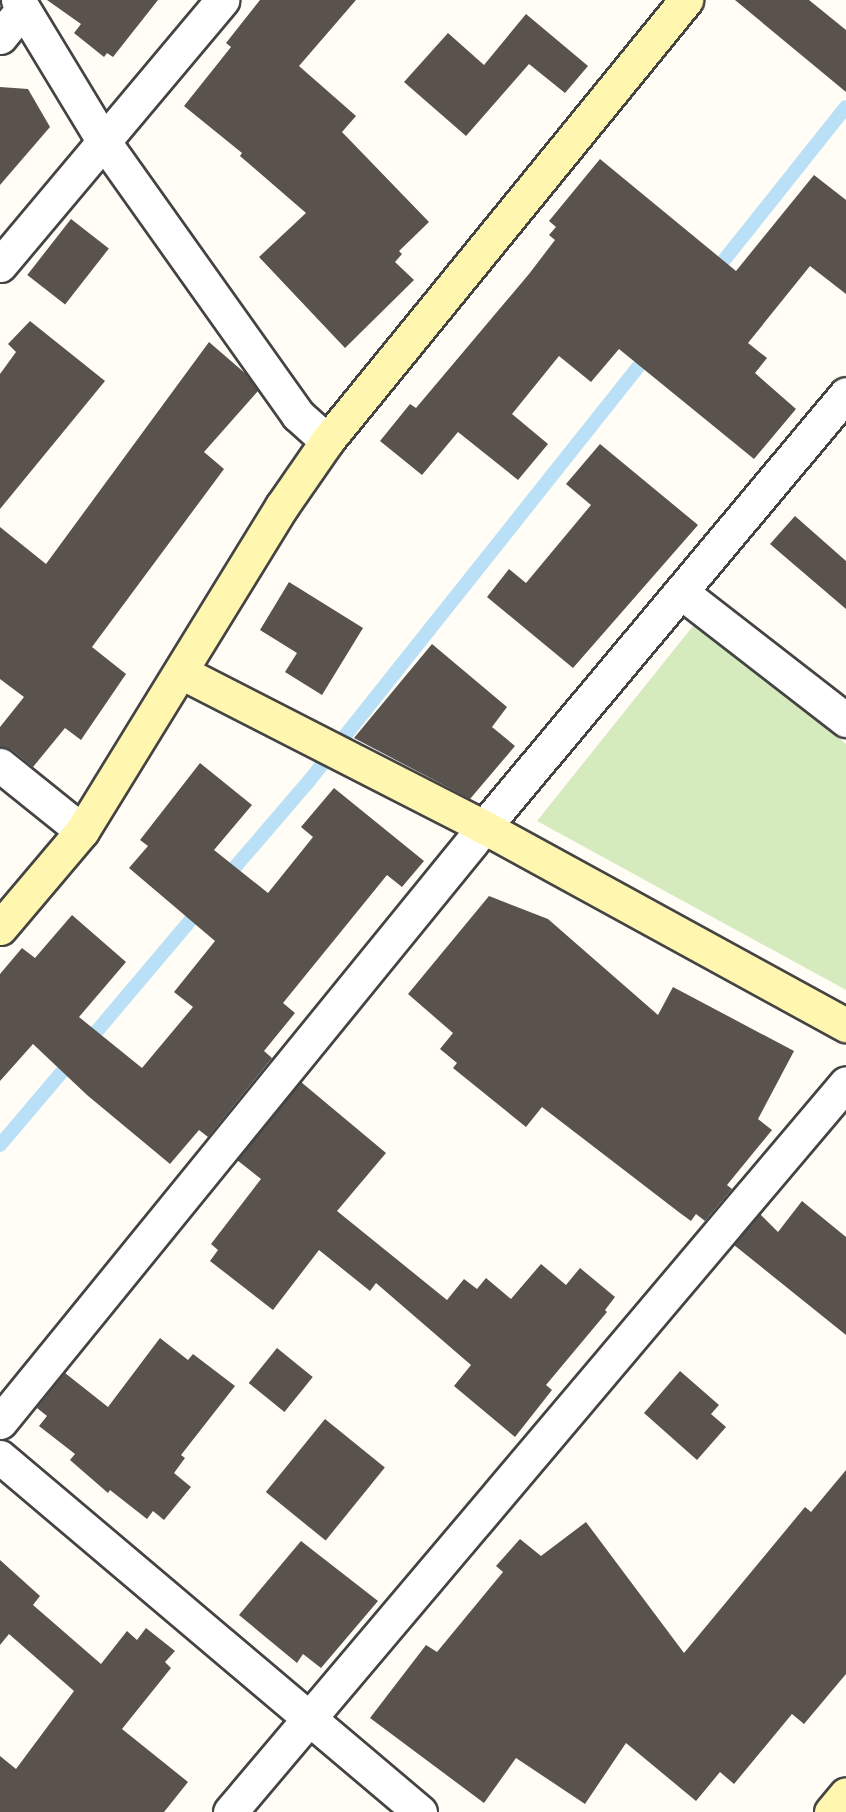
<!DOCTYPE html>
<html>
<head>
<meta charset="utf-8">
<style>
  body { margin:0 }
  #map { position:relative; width:846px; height:1812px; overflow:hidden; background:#fffdf5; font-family:Literata,serif }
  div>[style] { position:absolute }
  .green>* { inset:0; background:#d5ebbd }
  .stream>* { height:14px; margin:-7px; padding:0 7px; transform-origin:7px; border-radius:7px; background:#b9e0f7 }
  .building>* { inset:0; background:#5a524d; transform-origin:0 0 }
  .roads { filter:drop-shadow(2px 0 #444) drop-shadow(-2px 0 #444) drop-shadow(0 2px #444) drop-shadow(0 -2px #444) }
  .street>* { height:33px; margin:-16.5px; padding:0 16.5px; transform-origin:16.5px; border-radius:16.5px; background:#fff }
  .secondary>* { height:33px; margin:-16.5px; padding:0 16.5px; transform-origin:16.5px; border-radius:16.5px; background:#fff6b0 }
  span { translate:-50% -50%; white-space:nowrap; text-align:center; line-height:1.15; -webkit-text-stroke:6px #fff; paint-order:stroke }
</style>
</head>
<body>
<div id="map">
  <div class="green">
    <div style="clip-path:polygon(697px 621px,846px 744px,846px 990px,537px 821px)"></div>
  </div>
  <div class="stream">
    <div style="left:713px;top:274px;width:213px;rotate:-51.5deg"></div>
    <div style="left:223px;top:881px;width:132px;rotate:-49.3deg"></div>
    <div style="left:309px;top:781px;width:548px;rotate:-51.52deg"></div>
    <div style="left:86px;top:1044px;width:178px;rotate:-49.8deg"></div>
    <div style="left:0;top:1145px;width:113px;rotate:-49.7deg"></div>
  </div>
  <div class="building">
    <div style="clip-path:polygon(47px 0,158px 0,113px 57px,107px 53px,104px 57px,74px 33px,81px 24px)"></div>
    <div style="clip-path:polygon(260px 0,356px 0,299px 66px,356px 116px,342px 132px,429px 222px,399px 251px,402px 254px,395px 262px,414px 280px,345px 348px,259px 257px,306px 213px,240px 156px,242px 153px,184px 106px,231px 47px,226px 43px)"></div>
    <div style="clip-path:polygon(735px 0,809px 0,846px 30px,846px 92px)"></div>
    <div style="clip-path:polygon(526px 14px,588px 66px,565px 93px,529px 64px,466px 136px,404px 82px,448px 33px,484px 65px)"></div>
    <div style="clip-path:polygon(0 87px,28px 89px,50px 127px,0 185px)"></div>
    <div style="clip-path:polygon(600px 159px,736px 271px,814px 175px,846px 200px,846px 294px,810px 266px,748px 343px,767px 358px,755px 373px,796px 409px,754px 459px,619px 349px,591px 382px,559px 356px,512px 414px,548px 444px,518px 480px,458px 432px,422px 475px,380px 441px,410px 404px,416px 408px,529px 274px,555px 240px,549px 235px,556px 227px,549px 221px)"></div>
    <div style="left:71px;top:219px;width:48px;height:71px;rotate:38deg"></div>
    <div style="clip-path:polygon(30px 321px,105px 381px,0 509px,0 374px,16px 352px,8px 344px)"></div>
    <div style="clip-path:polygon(209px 342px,246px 374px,258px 391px,204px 452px,224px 469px,92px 647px,126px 674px,81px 740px,65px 728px,33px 767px,12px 750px,0 747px,0 727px,24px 697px,0 679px,0 527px,46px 564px)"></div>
    <div style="clip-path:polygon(600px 444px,698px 525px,573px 668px,487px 597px,509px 569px,526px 583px,591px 505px,566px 484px)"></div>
    <div style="clip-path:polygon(795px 516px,846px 561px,846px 609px,770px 544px)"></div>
    <div style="clip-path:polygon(289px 582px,363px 628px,322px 695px,285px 672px,297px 653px,260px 630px)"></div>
    <div style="clip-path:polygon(432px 644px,507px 707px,492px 727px,515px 746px,470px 799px,354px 738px)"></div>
    <div style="clip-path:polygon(200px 763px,252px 805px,214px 850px,268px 893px,313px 837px,301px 827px,334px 788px,424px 861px,402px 887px,387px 875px,283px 1003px,295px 1013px,264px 1051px,272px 1058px,208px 1137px,199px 1130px,170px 1164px,87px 1095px,33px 1044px,0 1081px,0 974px,22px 948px,35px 958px,72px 915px,126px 962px,79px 1017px,142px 1068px,193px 1007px,174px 992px,215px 941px,129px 868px,148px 846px,140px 840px)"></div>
    <div style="clip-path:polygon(489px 896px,548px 919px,658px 1015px,673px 987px,794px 1051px,758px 1119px,772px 1130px,727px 1185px,732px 1189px,705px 1221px,696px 1214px,691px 1221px,680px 1213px,542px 1107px,526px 1127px,453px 1068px,457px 1063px,440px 1049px,453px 1033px,408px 994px)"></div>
    <div style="clip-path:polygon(301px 1082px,386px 1153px,337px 1211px,447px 1300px,464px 1279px,477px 1289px,486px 1278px,511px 1299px,541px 1264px,566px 1285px,580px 1268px,615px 1297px,605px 1310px,607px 1312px,546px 1385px,552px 1390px,515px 1437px,454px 1386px,471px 1365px,376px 1283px,370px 1291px,319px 1250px,273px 1310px,210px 1261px,218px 1250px,211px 1244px,261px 1179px,237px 1160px)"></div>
    <div style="clip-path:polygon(802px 1201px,846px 1237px,846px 1335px,734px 1245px,760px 1214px,778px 1232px)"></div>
    <div style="clip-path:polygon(160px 1338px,188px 1360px,193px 1354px,235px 1386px,181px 1455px,185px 1458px,174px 1473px,191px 1487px,164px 1520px,153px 1511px,147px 1519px,110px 1490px,108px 1493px,70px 1460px,75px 1454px,39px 1426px,47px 1416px,37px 1408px,65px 1373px,108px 1407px)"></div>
    <div style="left:277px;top:1348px;width:46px;height:45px;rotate:39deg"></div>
    <div style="clip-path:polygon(680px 1371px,719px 1405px,711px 1414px,726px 1427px,697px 1460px,644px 1413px)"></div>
    <div style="left:325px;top:1419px;width:77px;height:94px;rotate:39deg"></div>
    <div style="clip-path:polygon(846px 1470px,846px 1674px,804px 1724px,792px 1714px,734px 1784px,720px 1772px,696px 1801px,626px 1743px,585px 1804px,516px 1758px,484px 1803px,370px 1718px,426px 1645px,437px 1652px,503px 1572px,496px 1566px,520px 1539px,541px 1556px,586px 1522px,684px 1653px,805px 1507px,811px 1512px)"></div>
    <div style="clip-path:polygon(301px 1541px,378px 1601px,321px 1668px,303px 1654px,297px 1663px,239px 1615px)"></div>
    <div style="clip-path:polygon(0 1560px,40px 1596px,33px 1605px,101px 1664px,127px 1631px,137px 1640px,146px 1628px,175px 1651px,165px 1662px,171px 1668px,122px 1729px,188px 1782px,164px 1812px,0 1812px,0 1756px,16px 1769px,74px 1691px,9px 1634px,0 1645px)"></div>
  </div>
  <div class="roads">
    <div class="street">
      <div style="left:18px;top:0;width:166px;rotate:58.8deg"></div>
      <div style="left:104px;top:142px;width:335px;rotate:54.6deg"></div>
      <div style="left:298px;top:415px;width:39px;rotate:42deg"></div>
      <div style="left:0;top:37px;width:36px;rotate:-51deg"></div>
      <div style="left:0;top:265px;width:346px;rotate:-50deg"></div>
      <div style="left:681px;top:592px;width:209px;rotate:37.8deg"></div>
      <div style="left:0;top:765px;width:105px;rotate:38.8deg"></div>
      <div style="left:0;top:1422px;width:767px;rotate:-50.87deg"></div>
      <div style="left:484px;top:827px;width:564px;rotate:-50.1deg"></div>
      <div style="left:0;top:1457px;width:550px;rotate:40.21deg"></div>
      <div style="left:230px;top:1812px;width:954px;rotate:-49.8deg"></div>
    </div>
    <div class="secondary">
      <div style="left:181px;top:672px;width:340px;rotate:27.1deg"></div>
      <div style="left:484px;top:827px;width:413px;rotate:28.7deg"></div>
      <div style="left:0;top:928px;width:127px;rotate:-49.8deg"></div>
      <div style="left:82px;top:831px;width:382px;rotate:-58.4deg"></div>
      <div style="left:282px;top:506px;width:79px;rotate:-55.3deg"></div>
      <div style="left:327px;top:441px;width:569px;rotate:-50.85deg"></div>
      <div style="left:831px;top:1812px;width:23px;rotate:-50deg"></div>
    </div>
  </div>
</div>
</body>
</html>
